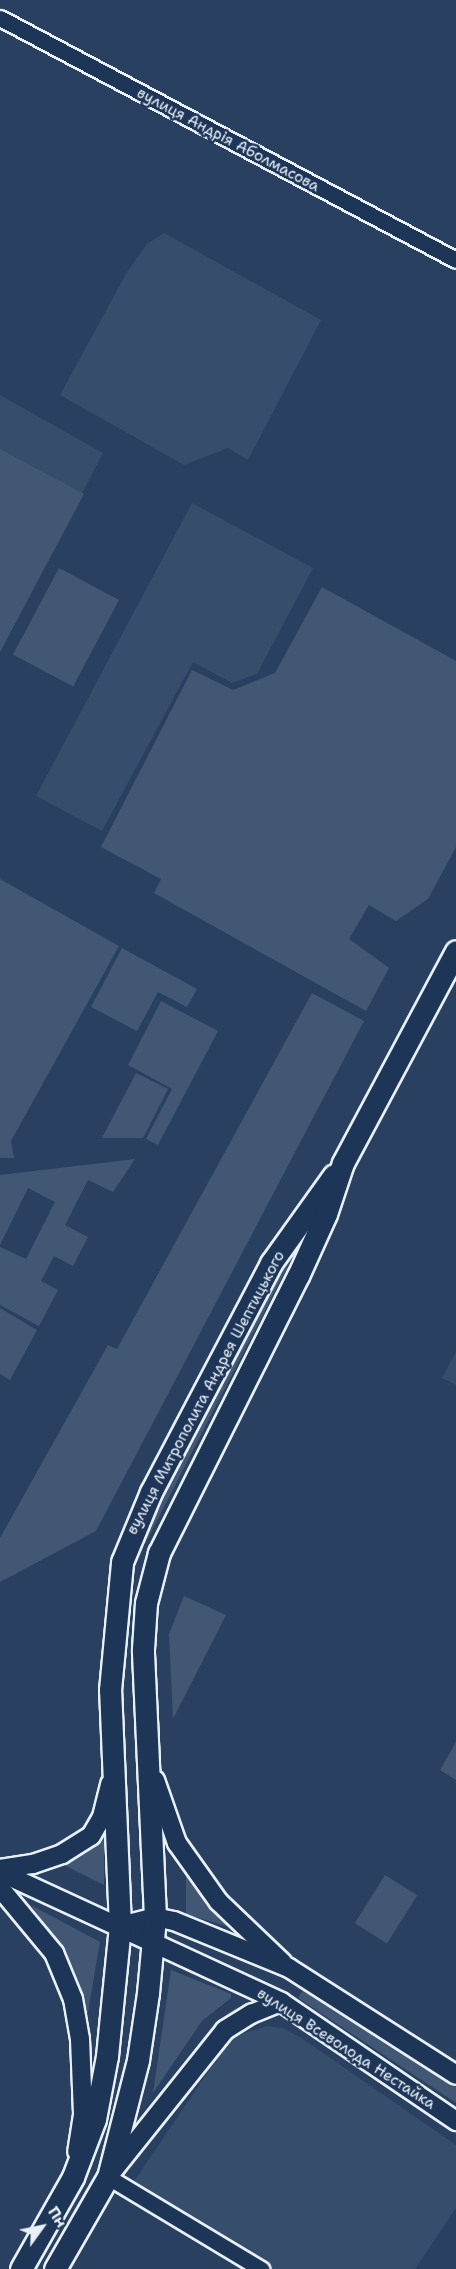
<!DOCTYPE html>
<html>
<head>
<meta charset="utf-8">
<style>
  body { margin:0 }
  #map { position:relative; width:456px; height:2269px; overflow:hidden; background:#294061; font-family:"Shantell Sans",sans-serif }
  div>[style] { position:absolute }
  .built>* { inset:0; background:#364d6b }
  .green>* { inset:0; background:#415774; transform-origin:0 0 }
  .roads { filter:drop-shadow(2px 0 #e8f1f8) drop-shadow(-2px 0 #e8f1f8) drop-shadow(0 2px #e8f1f8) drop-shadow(0 -2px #e8f1f8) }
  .minor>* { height:15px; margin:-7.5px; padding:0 7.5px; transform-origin:7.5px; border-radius:7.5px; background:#1d3557 }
  .tertiary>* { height:18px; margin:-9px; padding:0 9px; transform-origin:9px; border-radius:9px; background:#1d3557 }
  .secondary>* { height:21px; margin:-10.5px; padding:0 10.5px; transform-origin:10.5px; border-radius:10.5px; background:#1d3557 }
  span { translate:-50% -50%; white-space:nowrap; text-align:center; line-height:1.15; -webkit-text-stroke:5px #1d3557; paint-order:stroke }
  .street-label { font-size:15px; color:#e8f1f8 }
  .north { position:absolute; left:12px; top:2197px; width:60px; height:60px; -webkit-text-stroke:4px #1d3557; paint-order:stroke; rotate:57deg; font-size:16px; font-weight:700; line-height:24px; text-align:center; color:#e8f1f8 }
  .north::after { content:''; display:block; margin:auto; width:21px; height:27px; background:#e8f1f8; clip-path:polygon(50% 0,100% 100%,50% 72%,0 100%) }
</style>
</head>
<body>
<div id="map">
  <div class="built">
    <div style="clip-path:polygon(164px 233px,321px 320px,248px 460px,228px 448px,184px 465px,60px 395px,127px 272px,147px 244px)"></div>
    <div style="clip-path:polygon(0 395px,103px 453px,0 652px)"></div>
    <div style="clip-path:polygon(192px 503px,313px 568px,257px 674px,232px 683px,193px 662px,102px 831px,36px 796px)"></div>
    <div style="clip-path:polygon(456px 1352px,456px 1385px,442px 1378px)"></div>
    <div style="clip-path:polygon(267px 2026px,282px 2028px,300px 2037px,456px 2145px,456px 2208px,415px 2269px,246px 2269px,126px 2193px,225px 2047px,238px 2035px)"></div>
  </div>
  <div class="green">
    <div style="clip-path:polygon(0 449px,84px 494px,0 652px)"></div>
    <div style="left:59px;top:568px;width:68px;height:98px;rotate:28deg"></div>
    <div style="clip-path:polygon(322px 587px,456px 661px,456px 847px,428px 899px,396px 921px,369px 905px,349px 939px,389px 968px,366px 1011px,154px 893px,161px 879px,101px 847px,192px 670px,233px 690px,275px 673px)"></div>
    <div style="clip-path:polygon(0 879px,119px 946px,11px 1141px,14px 1158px,0 1158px)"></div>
    <div style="clip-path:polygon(122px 948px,197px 989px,187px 1007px,158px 992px,137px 1031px,91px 1007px)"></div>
    <div style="clip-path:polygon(312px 993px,364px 1021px,96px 1531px,0 1582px,0 1538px,108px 1345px,117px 1349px)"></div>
    <div style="clip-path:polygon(161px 1001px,218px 1031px,158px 1145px,146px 1139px,172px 1089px,128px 1065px)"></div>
    <div style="clip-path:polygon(136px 1073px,168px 1089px,143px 1138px,102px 1138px)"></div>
    <div style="clip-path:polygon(135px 1159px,113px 1192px,88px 1180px,65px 1225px,88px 1237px,73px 1266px,54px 1256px,41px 1281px,58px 1290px,39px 1326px,0 1305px,0 1247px,26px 1259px,55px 1202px,28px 1188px,0 1245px,0 1175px)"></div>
    <div style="clip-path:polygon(294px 1254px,145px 1544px,138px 1543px,149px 1514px,236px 1344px)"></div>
    <div style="clip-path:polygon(0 1308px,37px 1330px,10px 1380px,0 1374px)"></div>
    <div style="clip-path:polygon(184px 1596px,226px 1615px,173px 1719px,169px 1634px)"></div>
    <div style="clip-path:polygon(456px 1742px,456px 1780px,440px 1770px)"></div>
    <div style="clip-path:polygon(104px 1837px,104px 1885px,62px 1864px,94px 1847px)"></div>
    <div style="clip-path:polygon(186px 1870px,233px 1928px,186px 1914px)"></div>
    <div style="left:385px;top:1875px;width:38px;height:57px;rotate:32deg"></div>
    <div style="clip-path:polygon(31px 1905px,100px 1942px,84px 2035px,62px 1950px)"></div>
    <div style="clip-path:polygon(171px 1970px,231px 1994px,231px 1998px,202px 2021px,153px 2093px)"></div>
    <div style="clip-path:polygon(303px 1990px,456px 2087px,456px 2103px,298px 1998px)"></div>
  </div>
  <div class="roads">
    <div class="minor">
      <div style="left:0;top:18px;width:516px;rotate:27.95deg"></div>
      <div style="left:108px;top:2177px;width:179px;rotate:31deg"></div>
    </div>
    <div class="tertiary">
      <div style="left:155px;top:1780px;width:67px;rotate:70.8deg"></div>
      <div style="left:177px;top:1843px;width:72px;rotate:54.6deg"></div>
      <div style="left:219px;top:1902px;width:88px;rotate:43.6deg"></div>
      <div style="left:0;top:1869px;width:33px;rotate:-9deg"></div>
      <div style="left:33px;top:1864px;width:31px;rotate:-19deg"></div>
      <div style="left:62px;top:1854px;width:34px;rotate:-32deg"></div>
      <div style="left:91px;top:1836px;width:22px;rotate:-60deg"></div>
      <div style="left:102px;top:1817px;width:34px;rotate:-76deg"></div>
      <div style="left:0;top:1872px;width:310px;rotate:24.8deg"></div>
      <div style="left:281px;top:2002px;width:212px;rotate:34.2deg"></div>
      <div style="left:0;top:1888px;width:85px;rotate:50.3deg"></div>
      <div style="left:54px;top:1953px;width:50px;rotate:67.6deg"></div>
      <div style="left:73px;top:1999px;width:41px;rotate:80.1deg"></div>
      <div style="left:80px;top:2039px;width:76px;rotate:87.7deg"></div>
      <div style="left:83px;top:2115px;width:37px;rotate:99deg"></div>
      <div style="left:120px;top:1926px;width:36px;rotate:-14deg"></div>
      <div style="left:155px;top:1917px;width:19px;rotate:12deg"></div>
      <div style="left:174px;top:1921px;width:124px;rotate:22.2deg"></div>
      <div style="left:289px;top:1968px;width:198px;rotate:32.6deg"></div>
      <div style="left:111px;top:2173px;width:183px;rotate:-51.4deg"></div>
      <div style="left:225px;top:2030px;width:31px;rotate:-32deg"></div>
      <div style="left:251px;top:2014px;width:32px;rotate:-22deg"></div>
    </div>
    <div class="secondary">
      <div style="left:21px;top:2269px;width:106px;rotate:-60.5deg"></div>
      <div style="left:73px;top:2177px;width:62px;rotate:-69.2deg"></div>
      <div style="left:95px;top:2119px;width:64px;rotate:-79.2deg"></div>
      <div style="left:107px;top:2056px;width:131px;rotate:-84.3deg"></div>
      <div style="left:120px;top:1926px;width:236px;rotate:-92.4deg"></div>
      <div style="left:110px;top:1690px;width:129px;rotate:-84.6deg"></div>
      <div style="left:122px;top:1562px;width:76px;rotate:-67.5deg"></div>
      <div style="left:151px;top:1492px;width:259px;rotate:-62.3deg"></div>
      <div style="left:271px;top:1263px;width:108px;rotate:-54.4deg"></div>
      <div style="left:55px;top:2269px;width:106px;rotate:-60.1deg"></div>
      <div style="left:108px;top:2177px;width:121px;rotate:-75.6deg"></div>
      <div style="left:138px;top:2060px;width:68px;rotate:-81.5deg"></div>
      <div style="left:148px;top:1993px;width:76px;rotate:-84.7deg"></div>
      <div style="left:155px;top:1917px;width:268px;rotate:-92.6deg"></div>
      <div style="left:143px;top:1649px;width:46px;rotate:-86.3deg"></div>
      <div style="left:146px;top:1603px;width:52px;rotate:-75.4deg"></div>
      <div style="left:159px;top:1553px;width:310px;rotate:-63.4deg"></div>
      <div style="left:298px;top:1276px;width:68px;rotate:-65.7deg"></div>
      <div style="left:326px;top:1214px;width:54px;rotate:-71.6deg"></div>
      <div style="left:343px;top:1163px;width:240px;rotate:-61.9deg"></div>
    </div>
  </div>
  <div class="street-label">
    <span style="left:228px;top:140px;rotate:28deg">вулиця Андрія Аболмасова</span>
    <span style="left:206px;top:1393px;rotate:-62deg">вулиця Митрополита Андрея Шептицького</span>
    <span style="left:346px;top:2049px;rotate:33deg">вулиця Всеволода Нестайка</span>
  </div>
  <div class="north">Пн</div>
</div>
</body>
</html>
